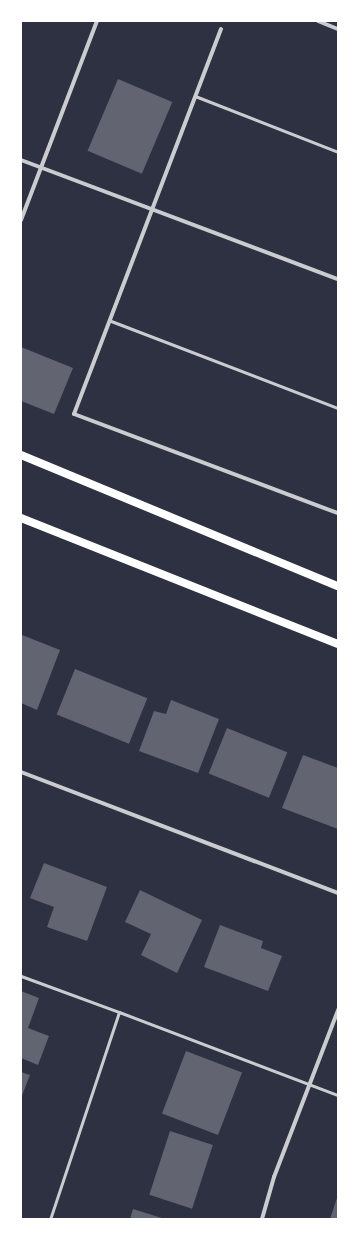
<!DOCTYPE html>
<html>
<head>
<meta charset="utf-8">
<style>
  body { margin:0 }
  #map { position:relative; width:359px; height:1240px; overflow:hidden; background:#2d3142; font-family:"Exo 2",sans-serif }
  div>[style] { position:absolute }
  .building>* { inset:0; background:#626471; transform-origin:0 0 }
  .service>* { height:3px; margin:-1.5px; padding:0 1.5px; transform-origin:1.5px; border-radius:1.5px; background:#caccd0 }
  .minor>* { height:4px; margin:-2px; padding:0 2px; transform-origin:2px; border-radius:2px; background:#caccd0 }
  .secondary>* { height:8px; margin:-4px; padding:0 4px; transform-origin:4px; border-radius:4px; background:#fff }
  span { translate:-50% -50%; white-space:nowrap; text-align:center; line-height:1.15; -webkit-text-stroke:4px #fff; paint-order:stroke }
  .frame { position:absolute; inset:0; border:22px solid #fff; pointer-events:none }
</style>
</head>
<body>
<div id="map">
  <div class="building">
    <div style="left:118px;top:79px;width:59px;height:78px;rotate:23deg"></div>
    <div style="clip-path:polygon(21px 347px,73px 368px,54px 414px,21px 401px)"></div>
    <div style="clip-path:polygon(22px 635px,60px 650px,37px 710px,21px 703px)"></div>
    <div style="left:75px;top:669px;width:78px;height:49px;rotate:22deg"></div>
    <div style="clip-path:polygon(171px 700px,219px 719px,198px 773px,139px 751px,154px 711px,166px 714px)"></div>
    <div style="left:227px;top:728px;width:65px;height:49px;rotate:22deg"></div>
    <div style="clip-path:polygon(303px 755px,338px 768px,338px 829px,282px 808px)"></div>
    <div style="clip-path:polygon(44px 863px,107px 887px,87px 941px,47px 927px,54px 907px,30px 898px)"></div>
    <div style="clip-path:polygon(140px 890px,202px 920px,177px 973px,141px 955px,151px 934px,125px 922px)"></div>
    <div style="clip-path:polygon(220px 925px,263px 941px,261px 948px,282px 956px,268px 991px,204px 967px)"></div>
    <div style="clip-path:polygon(21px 991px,39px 998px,28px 1028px,49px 1036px,38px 1065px,21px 1058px)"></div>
    <div style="left:186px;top:1051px;width:60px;height:67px;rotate:21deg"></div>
    <div style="clip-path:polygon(21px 1072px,30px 1075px,21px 1098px)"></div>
    <div style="left:170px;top:1131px;width:45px;height:67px;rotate:18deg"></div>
    <div style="clip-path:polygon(338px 1195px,338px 1219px,330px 1219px)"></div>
    <div style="clip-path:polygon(133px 1209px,165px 1219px,130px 1219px)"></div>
  </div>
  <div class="service">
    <div style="left:195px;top:96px;width:154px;rotate:21.4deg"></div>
    <div style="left:111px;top:321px;width:243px;rotate:21deg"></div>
    <div style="left:21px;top:976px;width:104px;rotate:20.2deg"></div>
    <div style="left:119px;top:1012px;width:218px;rotate:108.4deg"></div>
    <div style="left:119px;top:1012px;width:234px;rotate:20.8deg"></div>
  </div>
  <div class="minor">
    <div style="left:318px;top:21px;width:22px;rotate:22deg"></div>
    <div style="left:221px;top:29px;width:412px;rotate:110.9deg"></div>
    <div style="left:74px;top:414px;width:282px;rotate:20.6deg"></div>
    <div style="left:21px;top:160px;width:339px;rotate:20.6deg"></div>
    <div style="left:21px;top:220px;width:213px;rotate:-69.1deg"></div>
    <div style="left:21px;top:772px;width:339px;rotate:20.9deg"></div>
    <div style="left:262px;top:1219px;width:44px;rotate:-74.1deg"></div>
    <div style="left:274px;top:1177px;width:179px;rotate:-69deg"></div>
  </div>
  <div class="secondary">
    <div style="left:21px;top:455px;width:343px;rotate:22.5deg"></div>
    <div style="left:21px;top:518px;width:341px;rotate:21.7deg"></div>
  </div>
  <div class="frame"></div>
</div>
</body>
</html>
